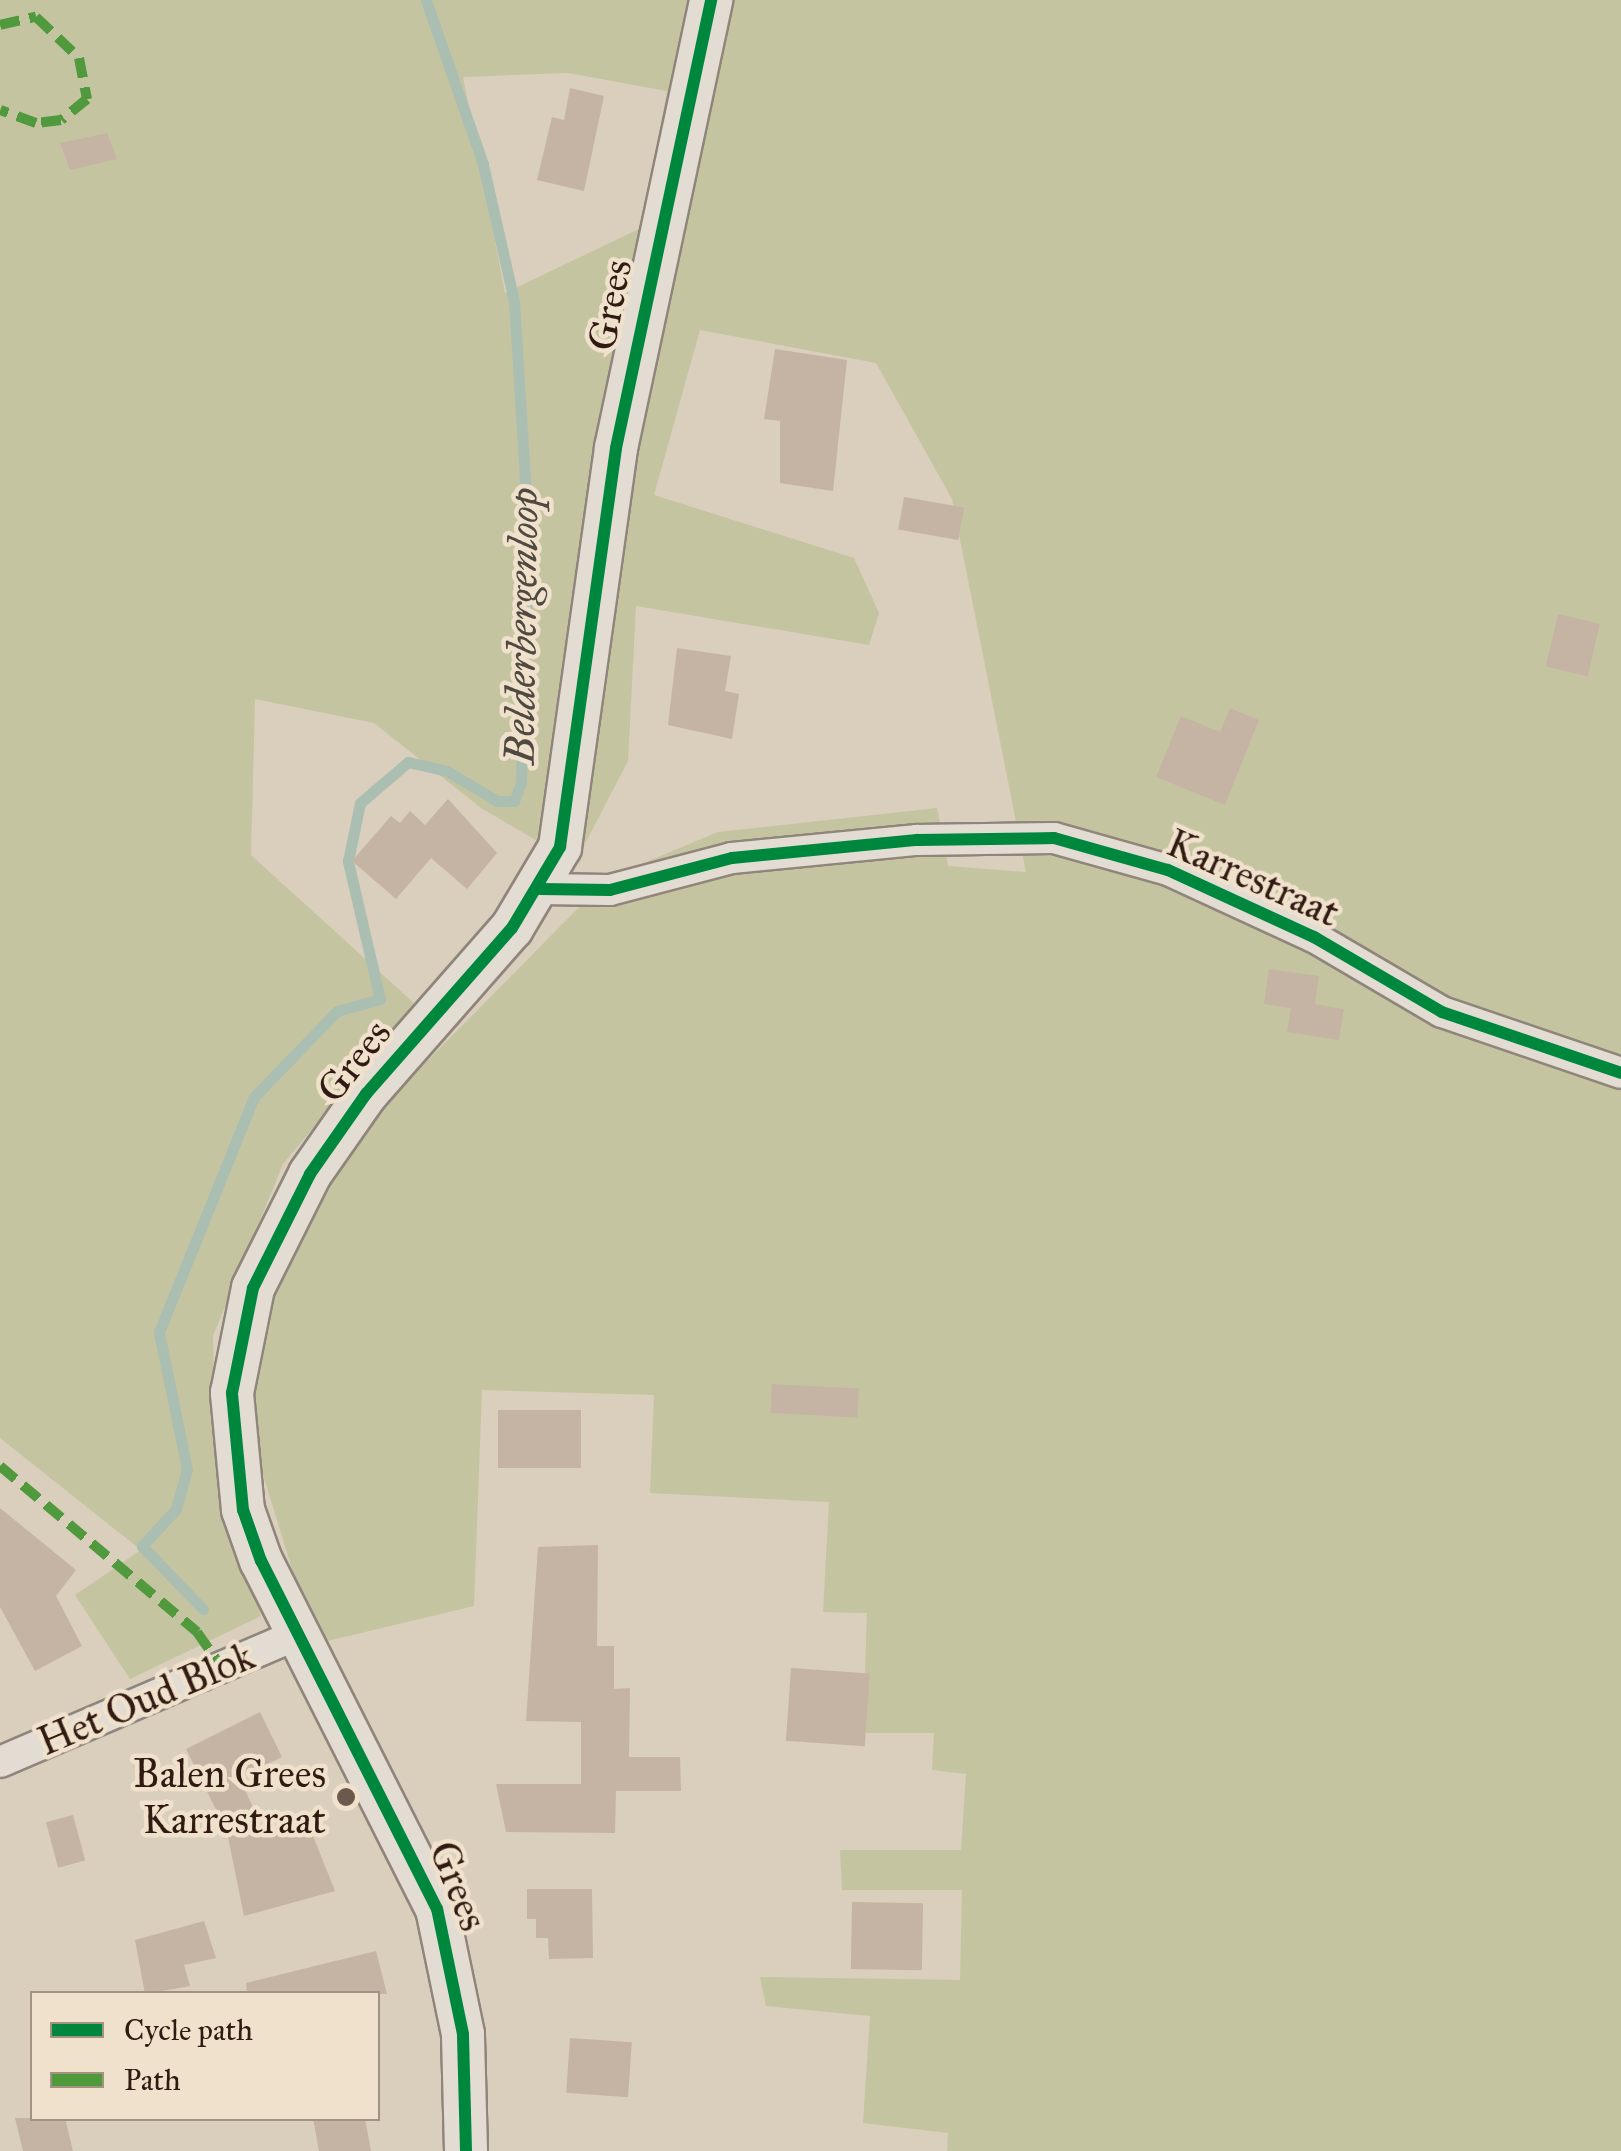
<!DOCTYPE html>
<html>
<head>
<meta charset="utf-8">
<style>
  body { margin:0 }
  #map { position:relative; width:1621px; height:2151px; overflow:hidden; background:#dacebc; font-family:"IM FELL Great Primer",serif }
  div>[style] { position:absolute }
  .green>* { inset:0; background:#c5c4a1 }
  .stream>* { height:11px; margin:-5.5px; padding:0 5.5px; transform-origin:5.5px; border-radius:5.5px; background:#abbeb2 }
  .building>* { inset:0; background:#c5b4a4; transform-origin:0 0 }
  .roads { filter:drop-shadow(2px 0 #8f857b) drop-shadow(-2px 0 #8f857b) drop-shadow(0 2px #8f857b) drop-shadow(0 -2px #8f857b) }
  .street>* { height:30px; margin:-15px; padding:0 15px; transform-origin:15px; border-radius:15px; background:#e2dcd3 }
  .secondary>* { height:42px; margin:-21px; padding:0 21px; transform-origin:21px; border-radius:21px; background:#e2dcd3 }
  .quiet>* { height:10px; margin-top:-5px; transform-origin:0; background:repeating-linear-gradient(90deg,#50993c 0 20px,transparent 0 30px) }
  .cycleway>* { height:12px; margin:-6px; padding:0 6px; transform-origin:6px; border-radius:6px; background:#00873e }
  .dots>* { width:28px; height:28px; translate:-50% -50%; box-sizing:border-box; border:5px solid #efe1cb; border-radius:50% }
  span { translate:-50% -50%; white-space:nowrap; text-align:center; line-height:1.15; -webkit-text-stroke:9px #efe1cb; paint-order:stroke }
  .street-label { font-size:40px; color:#311a12 }
  .poi-label { font-size:40px; color:#311a12 }
  .right { translate:-100% -50%; text-align:right }
  .water-label { font-size:42px; color:#504940; font-style:italic }
  .legend { position:absolute; left:30px; top:1991px; width:350px; height:130px; box-sizing:border-box; background:#efe1cb; border:2px solid #a39181; margin:0; padding:12px 18px; list-style:none; font-size:30px; color:#311a12 }
  .legend li { display:flex; align-items:center; gap:20px; height:50px }
  .legend b { width:50px; border:2px solid #a39181 }
</style>
</head>
<body>
<div id="map">
  <div class="green">
    <div style="clip-path:polygon(evenodd,0 0,1621px 0,1621px 2151px,947px 2151px,948px 2133px,863px 2123px,870px 2016px,766px 2006px,760px 1977px,960px 1980px,962px 1890px,842px 1890px,840px 1850px,961px 1850px,966px 1774px,932px 1770px,934px 1733px,863px 1733px,867px 1613px,823px 1612px,829px 1502px,650px 1493px,654px 1395px,482px 1390px,474px 1606px,315px 1644px,257px 1455px,253px 1366px,281px 1266px,354px 1135px,608px 878px,718px 832px,937px 808px,948px 866px,1026px 872px,952px 499px,876px 363px,700px 330px,654px 495px,854px 558px,879px 613px,869px 645px,636px 606px,628px 761px,575px 863px,481px 808px,374px 723px,255px 699px,251px 855px,416px 1005px,283px 1164px,213px 1336px,216px 1468px,261px 1616px,130px 1679px,75px 1595px,141px 1550px,0 1438px,0 0,568px 73px,667px 91px,641px 228px,505px 293px,463px 77px,568px 73px)"></div>
  </div>
  <div class="stream">
    <div style="left:203px;top:1609px;width:88px;rotate:-134.1deg"></div>
    <div style="left:142px;top:1546px;width:50px;rotate:-47.4deg"></div>
    <div style="left:176px;top:1509px;width:41px;rotate:-74.6deg"></div>
    <div style="left:187px;top:1469px;width:140px;rotate:-101.6deg"></div>
    <div style="left:159px;top:1332px;width:253px;rotate:-68deg"></div>
    <div style="left:254px;top:1097px;width:120px;rotate:-46deg"></div>
    <div style="left:337px;top:1011px;width:45px;rotate:-15.6deg"></div>
    <div style="left:380px;top:999px;width:142px;rotate:-103.1deg"></div>
    <div style="left:348px;top:861px;width:59px;rotate:-78.3deg"></div>
    <div style="left:360px;top:803px;width:63px;rotate:-40.5deg"></div>
    <div style="left:408px;top:762px;width:40px;rotate:13deg"></div>
    <div style="left:447px;top:771px;width:58px;rotate:31deg"></div>
    <div style="left:497px;top:801px;width:17px"></div>
    <div style="left:514px;top:801px;width:19px;rotate:-69deg"></div>
    <div style="left:521px;top:783px;width:254px;rotate:-88.4deg"></div>
    <div style="left:528px;top:529px;width:228px;rotate:-93.5deg"></div>
    <div style="left:514px;top:301px;width:140px;rotate:-102.8deg"></div>
    <div style="left:483px;top:164px;width:174px;rotate:-109.2deg"></div>
  </div>
  <div class="building">
    <div style="clip-path:polygon(570px 88px,604px 96px,584px 191px,537px 180px,552px 117px,564px 120px)"></div>
    <div style="clip-path:polygon(107px 133px,117px 159px,70px 170px,60px 143px)"></div>
    <div style="clip-path:polygon(775px 349px,847px 360px,833px 491px,780px 483px,780px 421px,764px 419px)"></div>
    <div style="left:904px;top:497px;width:61px;height:33px;rotate:10deg"></div>
    <div style="left:1558px;top:614px;width:43px;height:54px;rotate:13deg"></div>
    <div style="clip-path:polygon(677px 648px,731px 656px,725px 691px,739px 694px,732px 739px,668px 725px)"></div>
    <div style="clip-path:polygon(1230px 708px,1259px 720px,1225px 805px,1156px 777px,1181px 716px,1220px 732px)"></div>
    <div style="clip-path:polygon(448px 799px,497px 853px,467px 889px,431px 858px,396px 899px,352px 861px,391px 816px,400px 823px,410px 811px,425px 825px)"></div>
    <div style="clip-path:polygon(1269px 969px,1319px 976px,1315px 1004px,1344px 1009px,1339px 1040px,1287px 1032px,1291px 1008px,1264px 1004px)"></div>
    <div style="left:772px;top:1384px;width:87px;height:29px;rotate:3deg"></div>
    <div style="left:498px;top:1410px;width:83px;height:58px"></div>
    <div style="clip-path:polygon(0 1508px,76px 1570px,56px 1596px,82px 1646px,35px 1671px,0 1607px)"></div>
    <div style="clip-path:polygon(598px 1545px,597px 1646px,614px 1646px,614px 1689px,630px 1688px,629px 1757px,680px 1757px,681px 1791px,616px 1791px,615px 1833px,506px 1832px,496px 1784px,581px 1784px,581px 1722px,526px 1721px,538px 1547px)"></div>
    <div style="left:791px;top:1668px;width:79px;height:73px;rotate:4deg"></div>
    <div style="clip-path:polygon(260px 1712px,282px 1757px,239px 1778px,265px 1832px,307px 1821px,335px 1891px,244px 1916px,227px 1832px,186px 1749px)"></div>
    <div style="left:73px;top:1815px;width:47px;height:28px;rotate:75deg"></div>
    <div style="clip-path:polygon(527px 1889px,592px 1889px,593px 1958px,549px 1959px,548px 1938px,536px 1938px,536px 1919px,527px 1919px)"></div>
    <div style="left:852px;top:1902px;width:71px;height:67px;rotate:1deg"></div>
    <div style="clip-path:polygon(204px 1921px,216px 1958px,184px 1965px,190px 1986px,145px 1994px,135px 1940px)"></div>
    <div style="clip-path:polygon(376px 1951px,387px 1994px,247px 1994px,246px 1983px)"></div>
    <div style="left:570px;top:2038px;width:62px;height:55px;rotate:4deg"></div>
    <div style="clip-path:polygon(15px 2118px,65px 2118px,73px 2151px,23px 2151px)"></div>
    <div style="clip-path:polygon(313px 2118px,365px 2118px,371px 2151px,319px 2151px)"></div>
  </div>
  <div class="roads">
    <div class="street">
      <div style="left:540px;top:889px;width:70px;rotate:0.8deg"></div>
      <div style="left:610px;top:890px;width:126px;rotate:-14.7deg"></div>
      <div style="left:732px;top:858px;width:186px;rotate:-5.6deg"></div>
      <div style="left:917px;top:840px;width:137px;rotate:-0.8deg"></div>
      <div style="left:1054px;top:838px;width:118px;rotate:15.7deg"></div>
      <div style="left:1168px;top:870px;width:161px;rotate:24.7deg"></div>
      <div style="left:1314px;top:937px;width:148px;rotate:30.4deg"></div>
      <div style="left:1442px;top:1012px;width:189px;rotate:18.8deg"></div>
      <div style="left:0;top:1762px;width:318px;rotate:-23.2deg"></div>
    </div>
    <div class="secondary">
      <div style="left:466px;top:2151px;width:117px;rotate:-91.5deg"></div>
      <div style="left:463px;top:2034px;width:128px;rotate:-101.7deg"></div>
      <div style="left:437px;top:1909px;width:390px;rotate:-116.8deg"></div>
      <div style="left:261px;top:1561px;width:54px;rotate:-109.4deg"></div>
      <div style="left:243px;top:1510px;width:118px;rotate:-95.4deg"></div>
      <div style="left:232px;top:1393px;width:107px;rotate:-78.7deg"></div>
      <div style="left:253px;top:1288px;width:127px;rotate:-63.4deg"></div>
      <div style="left:310px;top:1174px;width:98px;rotate:-55deg"></div>
      <div style="left:366px;top:1094px;width:221px;rotate:-48.7deg"></div>
      <div style="left:512px;top:928px;width:94px;rotate:-59.3deg"></div>
      <div style="left:560px;top:847px;width:403px;rotate:-82deg"></div>
      <div style="left:616px;top:448px;width:458px;rotate:-78deg"></div>
    </div>
  </div>
  <div class="quiet">
    <div style="left:0;top:25px;width:37px;rotate:-13deg"></div>
    <div style="left:36px;top:17px;width:59px;rotate:43.6deg"></div>
    <div style="left:79px;top:58px;width:42px;rotate:79deg"></div>
    <div style="left:87px;top:99px;width:33px;rotate:141deg"></div>
    <div style="left:61px;top:120px;width:25px;rotate:173deg"></div>
    <div style="left:36px;top:123px;width:38px;rotate:-160deg"></div>
    <div style="left:0;top:1466px;width:258px;rotate:40.1deg"></div>
    <div style="left:197px;top:1632px;width:40px;rotate:55.1deg"></div>
  </div>
  <div class="cycleway">
    <div style="left:540px;top:889px;width:70px;rotate:0.8deg"></div>
    <div style="left:610px;top:890px;width:126px;rotate:-14.7deg"></div>
    <div style="left:732px;top:858px;width:186px;rotate:-5.6deg"></div>
    <div style="left:917px;top:840px;width:137px;rotate:-0.8deg"></div>
    <div style="left:1054px;top:838px;width:118px;rotate:15.7deg"></div>
    <div style="left:1168px;top:870px;width:161px;rotate:24.7deg"></div>
    <div style="left:1314px;top:937px;width:148px;rotate:30.4deg"></div>
    <div style="left:1442px;top:1012px;width:189px;rotate:18.8deg"></div>
    <div style="left:466px;top:2151px;width:117px;rotate:-91.5deg"></div>
    <div style="left:463px;top:2034px;width:128px;rotate:-101.7deg"></div>
    <div style="left:437px;top:1909px;width:390px;rotate:-116.8deg"></div>
    <div style="left:261px;top:1561px;width:54px;rotate:-109.4deg"></div>
    <div style="left:243px;top:1510px;width:118px;rotate:-95.4deg"></div>
    <div style="left:232px;top:1393px;width:107px;rotate:-78.7deg"></div>
    <div style="left:253px;top:1288px;width:127px;rotate:-63.4deg"></div>
    <div style="left:310px;top:1174px;width:98px;rotate:-55deg"></div>
    <div style="left:366px;top:1094px;width:221px;rotate:-48.7deg"></div>
    <div style="left:512px;top:928px;width:94px;rotate:-59.3deg"></div>
    <div style="left:560px;top:847px;width:403px;rotate:-82deg"></div>
    <div style="left:616px;top:448px;width:458px;rotate:-78deg"></div>
  </div>
  <div class="dots">
    <div style="left:346px;top:1797px;background:#6c594e"></div>
  </div>
  <div class="street-label">
    <span style="left:610px;top:305px;rotate:-79deg">Grees</span>
    <span style="left:1253px;top:878px;rotate:24deg">Karrestraat</span>
    <span style="left:354px;top:1061px;rotate:-52deg">Grees</span>
    <span style="left:146px;top:1699px;rotate:-23deg">Het Oud Blok</span>
    <span style="left:458px;top:1886px;rotate:68deg">Grees</span>
  </div>
  <div class="poi-label">
    <span class="right" style="left:326px;top:1797px">Balen Grees<br>Karrestraat</span>
  </div>
  <div class="water-label">
    <span style="left:522px;top:626px;rotate:-89deg">Belderbergenloop</span>
  </div>
  <ul class="legend">
  <li><b style="height:12px;background:#00873e"></b>Cycle path</li>
  <li><b style="height:12px;background:#50993c"></b>Path</li>
  </ul>
</div>
</body>
</html>
